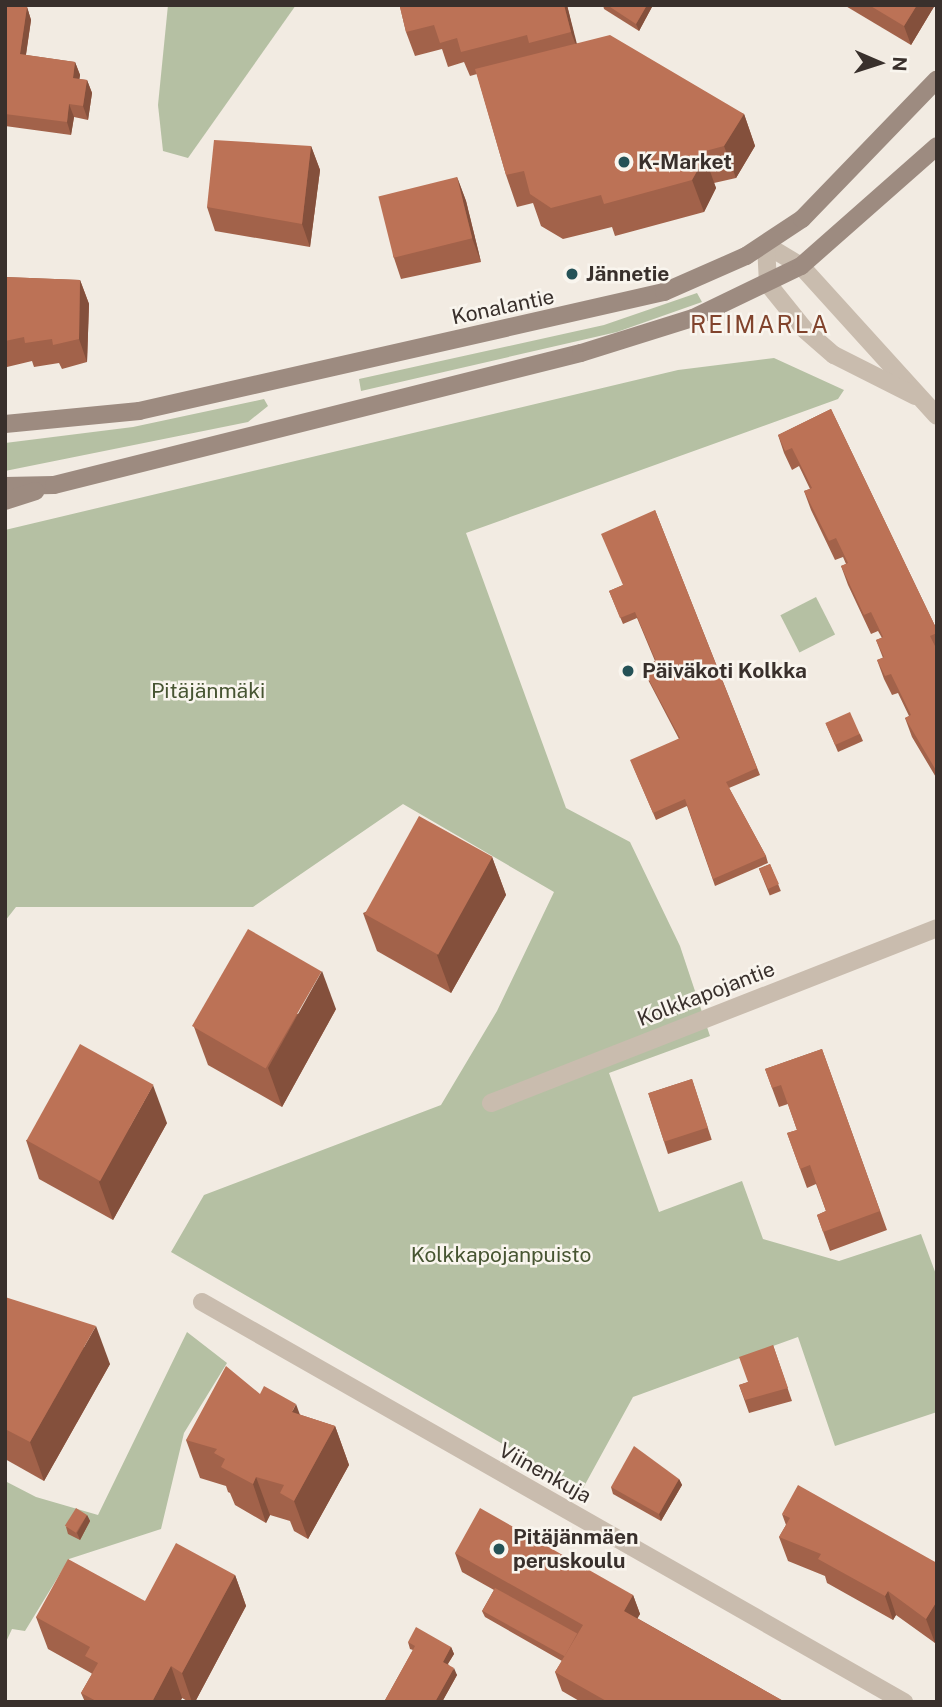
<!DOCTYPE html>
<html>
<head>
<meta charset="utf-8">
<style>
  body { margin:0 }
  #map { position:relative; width:942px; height:1707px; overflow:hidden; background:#f2ebe2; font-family:"Public Sans",sans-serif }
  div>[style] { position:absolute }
  .green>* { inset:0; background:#b5c0a3; transform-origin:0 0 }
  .minor>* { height:18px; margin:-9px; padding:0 9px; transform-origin:9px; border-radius:9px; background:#c9bcae }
  .secondary>* { height:18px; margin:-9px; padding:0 9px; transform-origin:9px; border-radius:9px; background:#9d8b80 }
  .wall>* { inset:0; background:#a2624a; transform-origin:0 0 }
  .shaded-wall>* { inset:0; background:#84503c }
  .building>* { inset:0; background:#bc7256; transform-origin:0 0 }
  .dots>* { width:19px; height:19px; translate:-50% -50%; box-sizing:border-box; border:4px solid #f9f5ee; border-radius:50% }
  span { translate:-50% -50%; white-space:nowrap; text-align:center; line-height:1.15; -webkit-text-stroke:5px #f9f5ee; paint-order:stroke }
  .poi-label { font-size:21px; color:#39302c; font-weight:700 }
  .left { translate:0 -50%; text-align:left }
  .street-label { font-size:21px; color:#39302c }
  .park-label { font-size:21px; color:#475532 }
  .quarter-label { font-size:24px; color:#81432c; letter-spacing:2px }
  .frame { position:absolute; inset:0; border:7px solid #39302c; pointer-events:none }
  .north { position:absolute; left:844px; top:28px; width:70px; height:70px; -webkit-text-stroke:5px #f9f5ee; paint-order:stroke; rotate:93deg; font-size:19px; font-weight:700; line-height:28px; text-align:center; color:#39302c }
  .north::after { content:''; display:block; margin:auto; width:24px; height:32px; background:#39302c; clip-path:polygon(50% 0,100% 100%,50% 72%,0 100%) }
</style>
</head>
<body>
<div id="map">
  <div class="green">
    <div style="clip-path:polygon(168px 5px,296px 5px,188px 158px,163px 151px,158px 105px)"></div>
    <div style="clip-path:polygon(697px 293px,702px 302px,617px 332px,361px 391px,359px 379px,604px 325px)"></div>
    <div style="clip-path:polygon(774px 358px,844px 390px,838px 399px,466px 533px,566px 808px,630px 842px,680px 946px,710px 1036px,609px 1073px,659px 1212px,742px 1181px,763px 1239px,839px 1261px,921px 1234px,937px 1277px,937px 1412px,835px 1446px,798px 1337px,633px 1397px,582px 1490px,171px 1252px,204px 1195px,441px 1105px,497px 1011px,554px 892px,403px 804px,253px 907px,16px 907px,5px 921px,5px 530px,678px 370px)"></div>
    <div style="clip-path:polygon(264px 399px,268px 406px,248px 422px,5px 471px,5px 443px,133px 427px)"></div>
    <div style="left:816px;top:597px;width:42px;height:40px;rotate:63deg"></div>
    <div style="clip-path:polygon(187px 1332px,227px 1363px,184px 1433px,161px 1529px,69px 1559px,25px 1631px,12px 1629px,5px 1644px,5px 1481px,36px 1497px,98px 1515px)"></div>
  </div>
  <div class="minor">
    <div style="left:766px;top:245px;width:41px;rotate:31deg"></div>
    <div style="left:801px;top:266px;width:202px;rotate:47.8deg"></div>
    <div style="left:766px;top:245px;width:39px;rotate:87deg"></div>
    <div style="left:768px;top:284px;width:59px;rotate:51.2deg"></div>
    <div style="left:805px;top:330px;width:38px;rotate:41deg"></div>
    <div style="left:834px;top:355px;width:91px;rotate:26.8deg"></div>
    <div style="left:491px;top:1103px;width:479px;rotate:-21.4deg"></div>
    <div style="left:202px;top:1302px;width:808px;rotate:29.67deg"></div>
  </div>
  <div class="secondary">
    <div style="left:5px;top:424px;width:135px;rotate:-5.5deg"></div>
    <div style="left:139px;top:411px;width:538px;rotate:-12.77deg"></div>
    <div style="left:664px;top:292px;width:90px;rotate:-23.7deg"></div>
    <div style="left:746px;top:256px;width:67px;rotate:-33.5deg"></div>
    <div style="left:802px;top:219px;width:194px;rotate:-46deg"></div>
    <div style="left:5px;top:486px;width:49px;rotate:-1.2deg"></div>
    <div style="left:54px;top:485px;width:543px;rotate:-14.06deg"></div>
    <div style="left:581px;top:353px;width:117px;rotate:-17.4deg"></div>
    <div style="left:693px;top:318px;width:120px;rotate:-25.7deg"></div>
    <div style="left:801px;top:266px;width:181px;rotate:-41.4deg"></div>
    <div style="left:5px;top:501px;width:32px;rotate:-18deg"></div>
  </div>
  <div class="wall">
    <div style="clip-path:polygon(5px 5px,27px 7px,31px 20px,26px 55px,75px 62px,80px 75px,79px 79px,87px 80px,92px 93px,88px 120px,74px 117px,71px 135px,5px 126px)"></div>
    <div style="clip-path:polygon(567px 5px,576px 43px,744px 114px,755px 146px,736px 178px,714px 183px,716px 188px,704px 212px,615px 236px,612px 227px,563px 239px,541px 226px,533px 203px,517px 207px,506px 175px,477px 74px,470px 76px,464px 62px,448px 67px,442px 49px,415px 56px,406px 32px,400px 7px)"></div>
    <div style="clip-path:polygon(603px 5px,653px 5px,639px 31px,604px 9px)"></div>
    <div style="clip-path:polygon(844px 5px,935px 5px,911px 45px)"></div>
    <div style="clip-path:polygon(311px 146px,320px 170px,310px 247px,215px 231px,207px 207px)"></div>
    <div style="clip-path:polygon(457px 177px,466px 201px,481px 262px,401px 279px,393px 255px)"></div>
    <div style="clip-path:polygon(5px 277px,80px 280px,89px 304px,87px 362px,62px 369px,59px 363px,34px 367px,32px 361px,7px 367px,5px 361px)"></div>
    <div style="clip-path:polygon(831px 409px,937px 630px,937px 779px,912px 737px,905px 718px,909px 716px,898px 693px,892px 695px,884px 679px,877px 660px,883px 658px,876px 640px,882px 638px,878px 631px,871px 634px,848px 585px,841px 566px,846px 564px,843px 557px,835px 560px,811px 510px,804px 491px,810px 489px,799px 466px,792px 470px,784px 453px,778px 435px)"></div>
    <div style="clip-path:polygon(655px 510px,760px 775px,729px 788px,766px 856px,768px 863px,715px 886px,687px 806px,656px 820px,633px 766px,679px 739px,645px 674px,642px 667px,655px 661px,637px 618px,623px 624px,609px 591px,623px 585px)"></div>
    <div style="clip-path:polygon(826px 724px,860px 734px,863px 741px,838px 752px)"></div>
    <div style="clip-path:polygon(492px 857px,506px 895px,451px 993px,377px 951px,363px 913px)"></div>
    <div style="left:770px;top:864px;width:29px;height:12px;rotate:68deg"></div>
    <div style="clip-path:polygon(336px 1009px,282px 1107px,208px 1065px,194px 1027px)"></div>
    <div style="clip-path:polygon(822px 1049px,887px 1230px,830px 1251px,817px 1215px,826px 1211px,816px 1184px,807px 1188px,787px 1133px,797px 1130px,788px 1104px,779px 1107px,765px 1069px)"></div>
    <div style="left:692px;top:1079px;width:64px;height:46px;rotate:72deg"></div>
    <div style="clip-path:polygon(167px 1123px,113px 1220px,39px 1179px,26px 1140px)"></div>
    <div style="clip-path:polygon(5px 1297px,110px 1364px,44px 1481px,5px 1459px)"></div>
    <div style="clip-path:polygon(773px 1345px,792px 1401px,749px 1413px,739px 1385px,748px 1382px)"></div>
    <div style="clip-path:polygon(260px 1394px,301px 1415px,335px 1426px,349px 1465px,308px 1539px,294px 1531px,290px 1521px,270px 1515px,266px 1523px,235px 1505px,230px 1493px,228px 1492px,226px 1486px,200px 1478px,186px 1440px)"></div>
    <div style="clip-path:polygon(679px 1479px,682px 1485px,661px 1521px,613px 1494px,611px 1487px)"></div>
    <div style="clip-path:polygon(782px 1514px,937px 1563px,937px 1640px,935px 1643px,896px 1615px,893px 1620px,827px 1583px,825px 1576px,788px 1561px,779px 1537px,786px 1525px)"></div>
    <div style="clip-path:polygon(87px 1515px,90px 1521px,80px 1540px,68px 1534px,66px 1527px)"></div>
    <div style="clip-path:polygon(455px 1553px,633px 1595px,640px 1614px,637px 1618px,785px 1702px,581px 1702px,562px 1691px,555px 1672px,562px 1661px,485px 1617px,482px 1611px,494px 1590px,462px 1572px)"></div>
    <div style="clip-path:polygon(235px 1575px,246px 1606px,195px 1702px,189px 1702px,182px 1698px,180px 1702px,85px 1702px,81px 1693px,92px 1674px,91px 1673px,48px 1649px,36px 1617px,145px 1601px)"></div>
    <div style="clip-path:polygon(408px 1642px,451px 1647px,454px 1654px,448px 1664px,457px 1675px,442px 1702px,384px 1702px,413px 1650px,410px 1649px)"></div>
  </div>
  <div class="shaded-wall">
    <div style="clip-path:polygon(564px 5px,567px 5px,580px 56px,571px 32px)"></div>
    <div style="clip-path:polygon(647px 5px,653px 5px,639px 31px,636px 24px)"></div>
    <div style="clip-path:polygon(917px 5px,935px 5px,911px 45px,904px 26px)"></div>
    <div style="clip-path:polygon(27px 7px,31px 20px,24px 67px,20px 54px)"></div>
    <div style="clip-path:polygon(75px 62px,80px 75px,78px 91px,73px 78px)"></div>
    <div style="clip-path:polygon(87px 80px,92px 93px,88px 120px,83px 106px)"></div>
    <div style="clip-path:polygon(69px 104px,74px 117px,71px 135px,67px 122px)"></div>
    <div style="clip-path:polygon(744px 114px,755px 146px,736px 178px,724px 146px)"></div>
    <div style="clip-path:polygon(311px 146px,320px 170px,310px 247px,302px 224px)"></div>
    <div style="clip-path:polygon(705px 157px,716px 188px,704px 212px,692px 180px)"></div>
    <div style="clip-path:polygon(457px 177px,466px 201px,481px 262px,472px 238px)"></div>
    <div style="clip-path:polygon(80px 280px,89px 304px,87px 362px,79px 339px)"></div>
    <div style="clip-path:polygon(492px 857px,506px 895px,451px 993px,437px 955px)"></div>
    <div style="clip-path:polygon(322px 971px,336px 1009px,282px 1107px,268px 1068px)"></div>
    <div style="clip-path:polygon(153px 1085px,167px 1123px,113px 1220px,99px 1182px)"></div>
    <div style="clip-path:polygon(96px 1326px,110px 1364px,44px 1481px,30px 1442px)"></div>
    <div style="clip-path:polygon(296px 1404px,310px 1442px,292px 1412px)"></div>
    <div style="clip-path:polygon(335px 1426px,349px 1465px,308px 1539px,294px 1501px)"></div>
    <div style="clip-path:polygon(256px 1477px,270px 1515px,266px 1523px,253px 1484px)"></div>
    <div style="clip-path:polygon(679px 1479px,682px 1485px,661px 1521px,659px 1514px)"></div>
    <div style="clip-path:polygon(87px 1515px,90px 1521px,80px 1540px,77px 1533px)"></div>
    <div style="clip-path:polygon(235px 1575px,246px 1606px,195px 1702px,192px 1702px,182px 1673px)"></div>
    <div style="clip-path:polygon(888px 1591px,896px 1615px,893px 1620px,885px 1596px)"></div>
    <div style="clip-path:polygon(633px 1595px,640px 1614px,631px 1630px,624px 1611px)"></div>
    <div style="clip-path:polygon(937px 1601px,937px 1640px,935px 1643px,926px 1619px)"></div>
    <div style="clip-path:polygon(451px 1647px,454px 1654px,445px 1668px,443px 1662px)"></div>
    <div style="clip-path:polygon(171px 1666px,182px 1698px,180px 1702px,152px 1702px)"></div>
    <div style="clip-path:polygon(454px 1668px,457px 1675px,442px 1702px,435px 1702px)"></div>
  </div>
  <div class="building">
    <div style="clip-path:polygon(5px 5px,27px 7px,20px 54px,75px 62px,73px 78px,87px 80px,83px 106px,69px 104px,67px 122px,5px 114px)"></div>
    <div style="clip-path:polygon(405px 5px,564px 5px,571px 32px,529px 43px,527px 35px,461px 52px,457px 38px,440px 43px,434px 25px,406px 32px,400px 7px)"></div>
    <div style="clip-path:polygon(607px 5px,647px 5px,636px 24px)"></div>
    <div style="clip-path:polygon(869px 5px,917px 5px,904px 26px)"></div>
    <div style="clip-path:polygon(610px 35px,744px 114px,724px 146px,698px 153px,705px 157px,692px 180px,604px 204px,601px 195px,551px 208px,530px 194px,524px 171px,506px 175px,475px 69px)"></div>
    <div style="clip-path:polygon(214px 140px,311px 146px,302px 224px,207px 207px)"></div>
    <div style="left:457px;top:177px;width:63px;height:81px;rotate:76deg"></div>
    <div style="clip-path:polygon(5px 277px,80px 280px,79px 339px,53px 345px,52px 339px,25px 343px,24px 337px,5px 341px)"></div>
    <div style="clip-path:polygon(831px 409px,937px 630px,937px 633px,930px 636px,937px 650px,937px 772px,905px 718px,911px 715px,891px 674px,885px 676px,877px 660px,884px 657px,876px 640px,883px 637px,871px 612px,864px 615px,841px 566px,848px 563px,836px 538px,829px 541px,804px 491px,812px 488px,792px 448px,785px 451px,778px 435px)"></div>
    <div style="clip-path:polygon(655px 510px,757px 768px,726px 782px,766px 856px,713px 879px,685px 799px,653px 813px,630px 760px,680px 738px,642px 667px,656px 661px,635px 612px,620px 618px,609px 591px,623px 585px,601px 534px)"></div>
    <div style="left:850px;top:712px;width:24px;height:27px;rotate:66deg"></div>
    <div style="left:419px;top:816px;width:84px;height:112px;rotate:29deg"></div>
    <div style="left:770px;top:864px;width:22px;height:12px;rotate:66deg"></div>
    <div style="left:248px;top:929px;width:85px;height:112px;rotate:30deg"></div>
    <div style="left:80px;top:1044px;width:84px;height:110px;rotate:29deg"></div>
    <div style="clip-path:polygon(822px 1049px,880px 1211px,823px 1232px,817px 1215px,826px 1211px,810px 1165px,800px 1169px,787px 1133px,797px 1130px,781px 1085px,772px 1088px,765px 1069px)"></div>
    <div style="left:692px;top:1079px;width:51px;height:46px;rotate:72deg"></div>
    <div style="clip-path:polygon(5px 1297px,96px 1326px,30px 1442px,5px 1429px)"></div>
    <div style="clip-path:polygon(773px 1345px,788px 1388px,745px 1400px,739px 1385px,748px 1382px,739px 1357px)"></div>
    <div style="clip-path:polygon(226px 1366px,260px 1394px,264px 1386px,296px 1404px,292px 1412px,335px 1426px,294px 1501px,280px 1493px,284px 1485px,256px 1477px,253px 1484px,221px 1467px,225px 1459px,214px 1453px,217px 1449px,186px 1440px)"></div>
    <div style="clip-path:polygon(634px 1446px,679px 1479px,659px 1514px,611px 1487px)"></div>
    <div style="clip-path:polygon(798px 1485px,937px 1563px,937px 1601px,926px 1619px,888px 1591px,885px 1596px,818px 1559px,821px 1554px,779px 1537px,790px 1518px,782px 1514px)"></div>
    <div style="left:76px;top:1508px;width:13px;height:21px;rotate:32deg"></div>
    <div style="clip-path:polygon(480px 1508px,633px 1595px,624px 1611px,785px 1702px,608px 1702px,555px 1672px,583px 1625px,455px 1553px)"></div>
    <div style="clip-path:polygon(176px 1543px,235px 1575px,182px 1673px,171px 1666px,152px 1702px,98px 1702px,81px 1693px,98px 1663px,85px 1656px,90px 1647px,36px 1617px,68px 1559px,145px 1601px)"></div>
    <div style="left:495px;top:1588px;width:94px;height:26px;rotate:29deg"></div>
    <div style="clip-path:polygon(416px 1627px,451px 1647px,443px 1662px,454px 1668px,435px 1702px,384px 1702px,415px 1646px,408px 1642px)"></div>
  </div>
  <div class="dots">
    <div style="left:624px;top:162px;background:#255257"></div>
    <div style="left:572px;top:274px;background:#255257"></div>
    <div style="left:628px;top:671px;background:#255257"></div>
    <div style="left:499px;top:1549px;background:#255257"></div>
  </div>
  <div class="poi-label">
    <span class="left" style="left:638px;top:162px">K-Market</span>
    <span class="left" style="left:586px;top:274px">Jännetie</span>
    <span class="left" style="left:642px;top:671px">Päiväkoti Kolkka</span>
    <span class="left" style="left:513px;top:1549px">Pitäjänmäen<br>peruskoulu</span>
  </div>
  <div class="street-label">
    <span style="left:503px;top:307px;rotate:-12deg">Konalantie</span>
    <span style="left:706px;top:994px;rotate:-21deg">Kolkkapojantie</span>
    <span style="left:545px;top:1473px;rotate:29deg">Viinenkuja</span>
  </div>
  <div class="park-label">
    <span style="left:208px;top:691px">Pitäjänmäki</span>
    <span style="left:501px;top:1255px">Kolkkapojanpuisto</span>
  </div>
  <div class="quarter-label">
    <span style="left:760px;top:325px">REIMARLA</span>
  </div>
  <div class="frame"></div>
  <div class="north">N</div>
</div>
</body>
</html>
